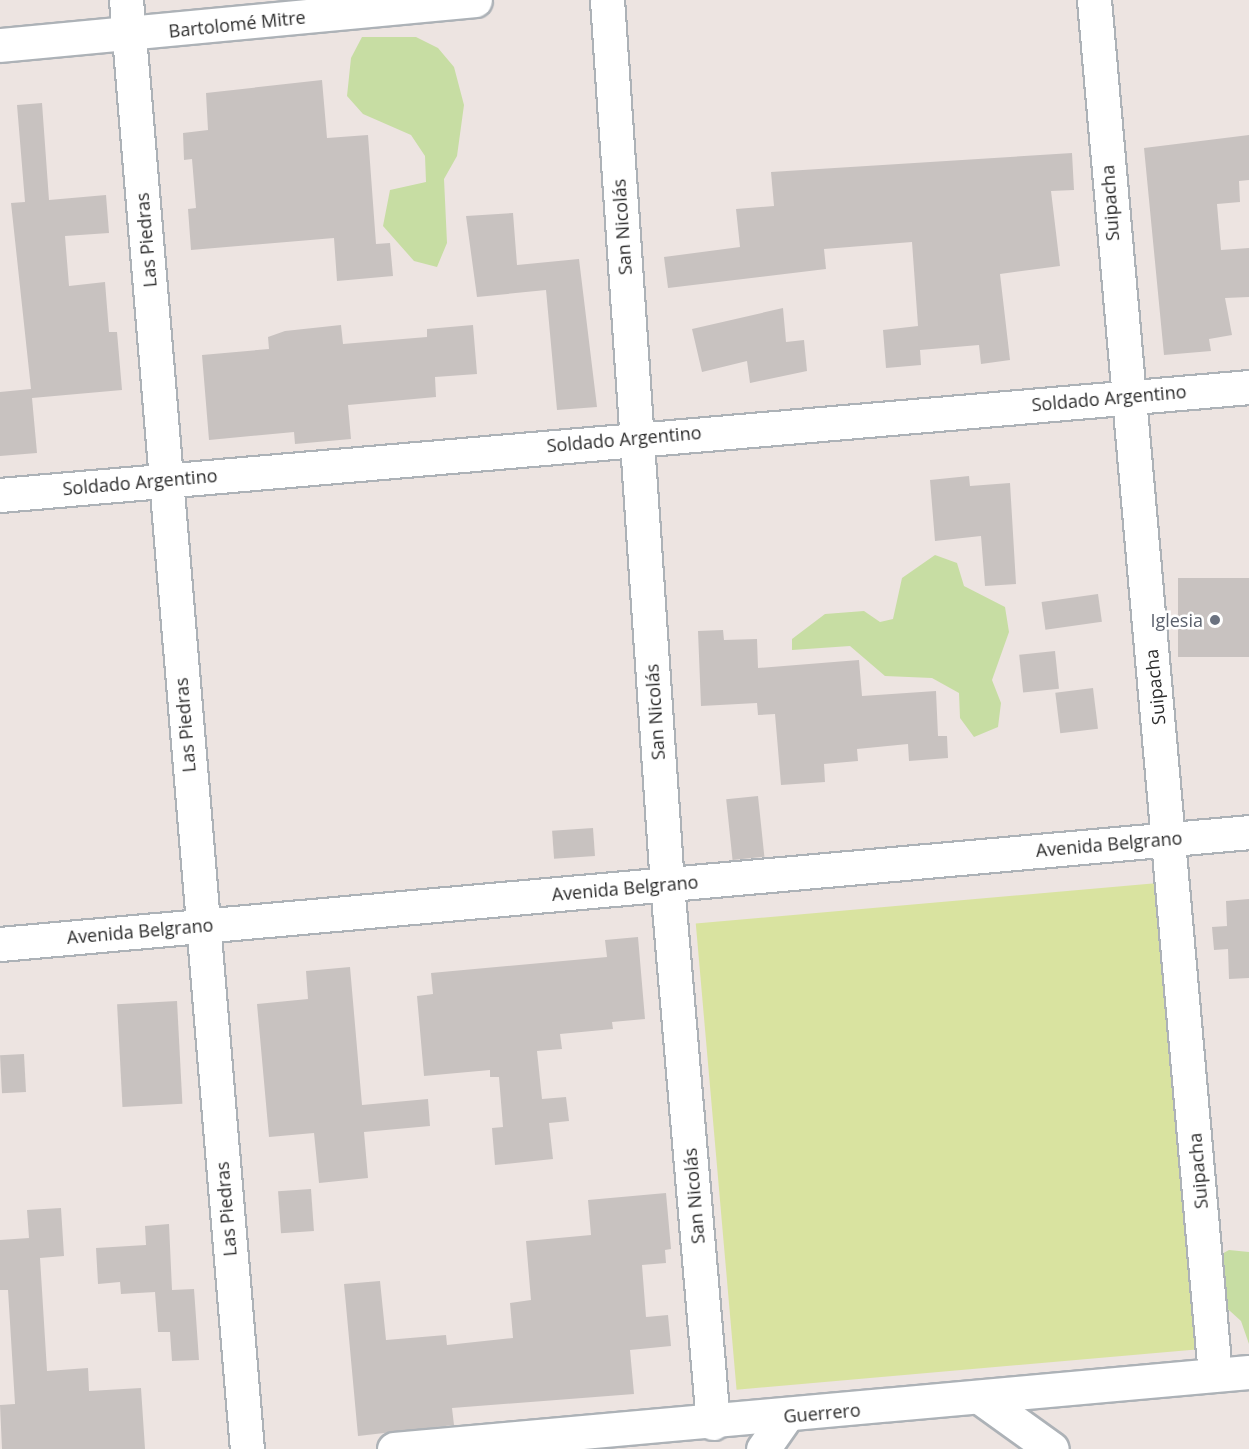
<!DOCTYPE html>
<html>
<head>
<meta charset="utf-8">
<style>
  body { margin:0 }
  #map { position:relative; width:1249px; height:1449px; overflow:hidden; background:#ede4e1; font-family:"Open Sans",sans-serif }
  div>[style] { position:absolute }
  .green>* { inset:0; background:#c7dda3 }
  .pitch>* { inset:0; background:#d9e3a0; transform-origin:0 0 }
  .building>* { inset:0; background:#c8c2c0; transform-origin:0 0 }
  .roads { filter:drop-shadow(2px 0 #adb2b7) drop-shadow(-2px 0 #adb2b7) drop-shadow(0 2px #adb2b7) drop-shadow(0 -2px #adb2b7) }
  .minor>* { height:33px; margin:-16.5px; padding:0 16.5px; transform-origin:16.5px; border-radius:16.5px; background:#fff }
  .dots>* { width:16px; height:16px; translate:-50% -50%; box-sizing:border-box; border:3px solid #fff; border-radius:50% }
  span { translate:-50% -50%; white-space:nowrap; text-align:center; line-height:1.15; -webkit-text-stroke:5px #fff; paint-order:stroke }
  .street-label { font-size:18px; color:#2d2d2d }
  .worship-label { font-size:18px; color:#5b616d }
  .right { translate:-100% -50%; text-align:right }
</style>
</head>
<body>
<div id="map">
  <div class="green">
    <div style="clip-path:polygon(362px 37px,416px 37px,438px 48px,454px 67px,464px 105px,457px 156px,444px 179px,447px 243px,437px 267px,414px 261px,383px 226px,390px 190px,426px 182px,425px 156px,411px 135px,363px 114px,347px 96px,351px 58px)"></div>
    <div style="clip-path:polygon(935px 555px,957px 563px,964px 586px,1005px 607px,1009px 632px,992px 680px,1001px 703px,998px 727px,974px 737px,960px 718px,959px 693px,932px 678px,885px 676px,850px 646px,792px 650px,792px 639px,825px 614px,864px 611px,880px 622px,893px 619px,902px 578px)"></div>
    <div style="clip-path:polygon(1229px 1250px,1249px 1252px,1249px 1344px,1241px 1321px,1219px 1301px,1218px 1256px)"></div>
  </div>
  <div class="pitch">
    <div style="left:1158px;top:883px;width:468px;height:464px;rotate:85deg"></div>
  </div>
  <div class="building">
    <div style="clip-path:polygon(322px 80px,327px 138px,368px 135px,376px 244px,390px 243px,393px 276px,337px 281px,334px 238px,191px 250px,188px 209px,196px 208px,192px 159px,184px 160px,183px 133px,208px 130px,206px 93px)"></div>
    <div style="clip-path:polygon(42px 103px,49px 200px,106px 195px,109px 233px,65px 236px,69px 286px,105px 282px,109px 332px,117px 332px,122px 390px,32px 398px,37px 453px,0 456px,0 392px,31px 389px,11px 203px,25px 202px,17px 105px)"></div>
    <div style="clip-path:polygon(1249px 135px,1249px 180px,1239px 181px,1240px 202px,1217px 204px,1221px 250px,1249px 248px,1249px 297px,1225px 298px,1232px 335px,1209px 339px,1211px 351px,1164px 355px,1144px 148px)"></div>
    <div style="clip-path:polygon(1072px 153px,1074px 190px,1051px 191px,1060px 266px,1000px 274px,1010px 360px,981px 364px,979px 345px,920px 350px,921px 365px,886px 368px,883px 330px,918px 326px,912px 242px,824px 249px,826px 269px,668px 288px,664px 257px,740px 247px,736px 209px,774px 206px,771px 172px)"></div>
    <div style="clip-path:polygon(513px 213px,517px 265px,579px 259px,597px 407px,557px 410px,546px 290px,477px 297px,466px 216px)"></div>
    <div style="clip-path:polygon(783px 308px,786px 342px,804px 340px,807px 371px,750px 383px,747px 361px,702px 372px,692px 329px)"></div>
    <div style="clip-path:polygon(341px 325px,343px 344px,427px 337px,427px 329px,473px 325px,477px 374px,435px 377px,436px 397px,348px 405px,351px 439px,295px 444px,294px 432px,209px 440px,202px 355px,269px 349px,268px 337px,285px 331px)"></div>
    <div style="clip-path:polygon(969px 476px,970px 486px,1010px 483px,1016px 584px,985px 586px,981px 536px,935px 541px,930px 480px)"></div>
    <div style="left:1249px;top:578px;width:79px;height:71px;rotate:90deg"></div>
    <div style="left:1098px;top:594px;width:28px;height:57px;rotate:82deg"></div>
    <div style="clip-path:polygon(723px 630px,724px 640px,757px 639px,758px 668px,859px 660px,862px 696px,936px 691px,938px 736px,947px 736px,948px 758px,909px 761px,908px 744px,857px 749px,858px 761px,824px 764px,825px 782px,781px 785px,775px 714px,758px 715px,757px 703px,701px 706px,698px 631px)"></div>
    <div style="left:1055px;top:651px;width:38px;height:36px;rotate:84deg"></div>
    <div style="left:1093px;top:688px;width:41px;height:38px;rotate:83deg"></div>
    <div style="left:758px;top:796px;width:61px;height:32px;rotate:84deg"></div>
    <div style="left:593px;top:828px;width:28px;height:41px;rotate:86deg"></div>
    <div style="clip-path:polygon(1249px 899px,1249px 978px,1229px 979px,1228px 949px,1214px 950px,1212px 927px,1227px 926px,1226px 901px)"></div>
    <div style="clip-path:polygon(638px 937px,645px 1019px,612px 1022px,613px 1029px,560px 1034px,562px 1049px,537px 1051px,542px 1099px,566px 1097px,569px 1121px,549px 1123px,553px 1159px,495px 1165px,492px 1128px,503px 1127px,499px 1077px,490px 1077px,490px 1070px,424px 1076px,417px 996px,433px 994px,431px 973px,607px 957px,605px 940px)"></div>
    <div style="clip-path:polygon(350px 967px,362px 1105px,428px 1099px,430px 1126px,364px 1132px,368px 1178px,319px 1183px,314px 1133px,269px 1137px,257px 1004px,308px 999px,306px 971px)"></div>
    <div style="left:177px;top:1001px;width:103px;height:60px;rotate:87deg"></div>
    <div style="left:24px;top:1054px;width:38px;height:24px;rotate:87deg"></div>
    <div style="left:311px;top:1189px;width:42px;height:33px;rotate:86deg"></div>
    <div style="clip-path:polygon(666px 1193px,671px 1249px,665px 1250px,666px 1263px,642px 1265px,646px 1317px,668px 1315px,671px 1346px,630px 1350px,634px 1394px,452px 1408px,454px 1425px,358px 1436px,344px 1284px,380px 1281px,386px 1340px,446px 1335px,447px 1345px,513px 1338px,510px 1303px,531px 1300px,526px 1241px,591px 1235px,588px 1200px)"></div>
    <div style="clip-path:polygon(61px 1208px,64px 1256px,40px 1258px,47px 1371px,88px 1368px,89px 1391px,141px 1388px,145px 1449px,2px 1449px,0 1405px,15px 1404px,8px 1290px,0 1290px,0 1240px,29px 1238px,27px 1210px)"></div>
    <div style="clip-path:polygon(169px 1224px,172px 1290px,194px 1289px,199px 1360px,172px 1361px,170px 1332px,158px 1332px,155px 1292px,121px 1294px,120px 1282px,98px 1284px,96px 1248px,146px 1245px,145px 1226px)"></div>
  </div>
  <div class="roads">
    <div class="minor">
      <div style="left:126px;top:0;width:1454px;rotate:85.23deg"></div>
      <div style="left:607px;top:0;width:886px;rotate:86.12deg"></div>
      <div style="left:667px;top:884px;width:541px;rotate:85.12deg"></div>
      <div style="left:1094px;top:0;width:1380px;rotate:84.97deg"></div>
      <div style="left:0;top:45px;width:477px;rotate:-5.4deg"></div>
      <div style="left:0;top:495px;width:1254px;rotate:-4.94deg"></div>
      <div style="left:0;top:944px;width:1254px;rotate:-5.12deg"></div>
      <div style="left:981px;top:1398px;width:87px;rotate:35.7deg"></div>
      <div style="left:394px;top:1449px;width:858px;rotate:-5.15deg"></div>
      <div style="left:763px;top:1449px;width:39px;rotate:-55deg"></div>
    </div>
  </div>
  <div class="dots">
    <div style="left:1215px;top:620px;background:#6b7280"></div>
  </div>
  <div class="street-label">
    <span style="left:237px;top:24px;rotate:-6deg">Bartolomé Mitre</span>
    <span style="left:1110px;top:203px;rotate:-94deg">Suipacha</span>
    <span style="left:622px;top:227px;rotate:-94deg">San Nicolás</span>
    <span style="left:146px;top:240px;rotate:-95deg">Las Piedras</span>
    <span style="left:1109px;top:398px;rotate:-5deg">Soldado Argentino</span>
    <span style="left:624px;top:439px;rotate:-5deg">Soldado Argentino</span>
    <span style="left:140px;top:482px;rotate:-5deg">Soldado Argentino</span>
    <span style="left:1155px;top:687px;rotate:-96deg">Suipacha</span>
    <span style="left:655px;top:712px;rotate:-94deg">San Nicolás</span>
    <span style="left:185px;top:725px;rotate:-95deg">Las Piedras</span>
    <span style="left:1109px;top:844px;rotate:-5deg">Avenida Belgrano</span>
    <span style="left:625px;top:888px;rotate:-5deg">Avenida Belgrano</span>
    <span style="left:140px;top:931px;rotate:-5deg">Avenida Belgrano</span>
    <span style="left:1198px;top:1171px;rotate:-95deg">Suipacha</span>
    <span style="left:694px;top:1196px;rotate:-95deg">San Nicolás</span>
    <span style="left:226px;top:1209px;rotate:-95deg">Las Piedras</span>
    <span style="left:822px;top:1413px;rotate:-5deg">Guerrero</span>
  </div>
  <div class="worship-label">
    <span class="right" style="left:1203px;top:620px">Iglesia</span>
  </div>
</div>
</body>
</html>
